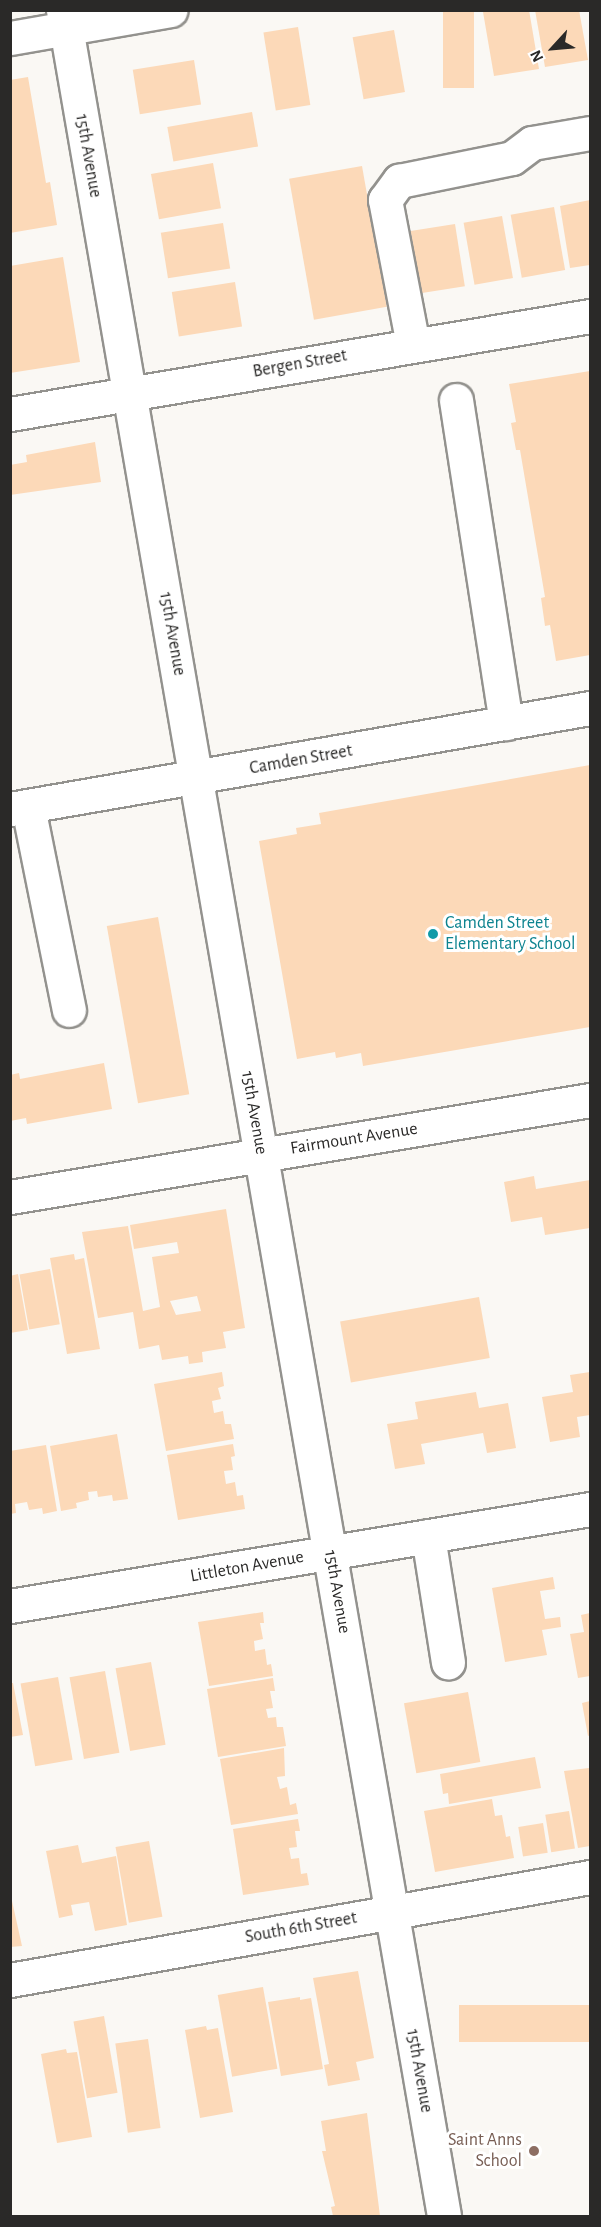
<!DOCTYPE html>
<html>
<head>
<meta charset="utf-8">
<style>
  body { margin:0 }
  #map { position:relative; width:601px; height:2227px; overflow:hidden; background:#faf8f4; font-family:"Alegreya Sans",sans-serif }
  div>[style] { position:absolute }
  .building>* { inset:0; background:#fcd9b8; transform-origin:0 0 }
  .roads { filter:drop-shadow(2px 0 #93928e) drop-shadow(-2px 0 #93928e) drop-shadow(0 2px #93928e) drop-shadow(0 -2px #93928e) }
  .minor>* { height:33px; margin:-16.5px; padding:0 16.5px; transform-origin:16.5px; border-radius:16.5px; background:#fff }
  .major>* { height:33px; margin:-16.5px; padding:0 16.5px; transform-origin:16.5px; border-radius:16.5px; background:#fff }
  .dots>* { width:16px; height:16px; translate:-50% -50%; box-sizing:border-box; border:3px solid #fff; border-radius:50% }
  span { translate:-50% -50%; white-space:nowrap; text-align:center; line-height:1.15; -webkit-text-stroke:6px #fff; paint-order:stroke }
  .street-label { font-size:18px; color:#2a2928 }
  .culture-label { font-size:18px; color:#0d838f }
  .left { translate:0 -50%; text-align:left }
  .education-label { font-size:18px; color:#785e54 }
  .right { translate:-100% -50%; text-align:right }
  .frame { position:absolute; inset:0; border:12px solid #2a2928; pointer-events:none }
  .north { position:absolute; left:523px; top:18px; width:60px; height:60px; -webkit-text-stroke:4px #fff; paint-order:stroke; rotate:244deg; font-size:16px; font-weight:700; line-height:24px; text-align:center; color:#2a2928 }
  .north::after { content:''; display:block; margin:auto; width:21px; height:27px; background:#2a2928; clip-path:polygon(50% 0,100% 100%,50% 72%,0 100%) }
</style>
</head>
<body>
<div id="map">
  <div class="building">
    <div style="left:443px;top:10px;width:31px;height:78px"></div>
    <div style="clip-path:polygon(491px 10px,529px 10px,539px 69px,494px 76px,483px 12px)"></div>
    <div style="clip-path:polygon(535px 10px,579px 10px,588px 60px,545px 67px)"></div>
    <div style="left:298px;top:27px;width:79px;height:35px;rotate:81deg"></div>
    <div style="left:394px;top:30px;width:63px;height:42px;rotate:80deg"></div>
    <div style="left:194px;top:60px;width:45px;height:62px;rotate:81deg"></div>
    <div style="clip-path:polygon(28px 77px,46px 183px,50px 182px,57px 225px,10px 233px,10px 80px)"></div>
    <div style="left:252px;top:112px;width:35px;height:86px;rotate:80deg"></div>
    <div style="left:213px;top:163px;width:46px;height:63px;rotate:80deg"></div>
    <div style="left:362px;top:166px;width:143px;height:74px;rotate:80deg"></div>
    <div style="clip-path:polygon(590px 200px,590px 265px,570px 268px,560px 206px)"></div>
    <div style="left:554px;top:207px;width:64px;height:44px;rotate:80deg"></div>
    <div style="left:502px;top:216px;width:63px;height:39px;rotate:80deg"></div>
    <div style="left:223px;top:223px;width:46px;height:63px;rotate:81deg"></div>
    <div style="left:455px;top:224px;width:63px;height:45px;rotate:81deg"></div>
    <div style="clip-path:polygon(63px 257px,80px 362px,10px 373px,10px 266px)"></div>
    <div style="left:235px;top:282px;width:45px;height:64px;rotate:81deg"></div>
    <div style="clip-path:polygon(590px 371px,590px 655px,556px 661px,550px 625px,545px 626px,541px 598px,545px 597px,520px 450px,516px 450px,511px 423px,516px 422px,509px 384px)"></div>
    <div style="clip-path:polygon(95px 442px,101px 482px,10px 495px,10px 465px,27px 462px,26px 455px)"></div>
    <div style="clip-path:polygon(590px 765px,590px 1027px,363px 1066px,361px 1053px,336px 1058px,335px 1052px,297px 1059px,259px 841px,297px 834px,296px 828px,321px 824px,319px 813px)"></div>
    <div style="left:158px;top:917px;width:180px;height:52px;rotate:80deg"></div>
    <div style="clip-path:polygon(104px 1063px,112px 1109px,27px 1124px,26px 1118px,10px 1121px,10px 1075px,19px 1073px,20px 1079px)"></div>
    <div style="clip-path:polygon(534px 1176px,536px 1189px,590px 1180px,590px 1228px,545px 1235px,542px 1217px,511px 1222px,504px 1182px)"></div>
    <div style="clip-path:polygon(evenodd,226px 1209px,245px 1328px,223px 1332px,226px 1348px,202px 1352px,203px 1362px,189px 1364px,188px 1356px,162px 1360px,159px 1345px,139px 1349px,133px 1312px,98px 1318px,82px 1232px,128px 1226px,143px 1311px,160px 1307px,152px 1257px,179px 1253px,177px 1242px,134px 1249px,130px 1225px,226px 1209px,197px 1296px,201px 1311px,176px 1315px,170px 1301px,197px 1296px)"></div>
    <div style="clip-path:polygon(74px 1254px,75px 1260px,84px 1258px,100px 1349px,67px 1354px,50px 1258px)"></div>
    <div style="left:50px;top:1269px;width:56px;height:31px;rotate:80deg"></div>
    <div style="clip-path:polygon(18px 1274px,28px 1330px,10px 1333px,10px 1276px)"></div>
    <div style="left:479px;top:1297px;width:62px;height:141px;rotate:80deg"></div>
    <div style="clip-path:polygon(222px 1372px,224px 1386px,218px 1388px,221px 1399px,212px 1401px,214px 1413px,223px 1411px,225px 1424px,231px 1424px,234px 1439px,166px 1451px,154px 1384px)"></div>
    <div style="clip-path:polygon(590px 1372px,590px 1415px,577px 1417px,580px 1437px,550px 1442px,542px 1397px,573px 1392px,570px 1375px)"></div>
    <div style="clip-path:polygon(476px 1392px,479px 1408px,508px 1403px,516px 1448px,487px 1453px,483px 1433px,421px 1444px,425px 1464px,395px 1469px,387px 1424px,418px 1419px,415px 1402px)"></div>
    <div style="clip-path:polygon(117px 1434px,128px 1499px,113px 1501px,112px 1495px,98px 1497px,97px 1491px,88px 1492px,89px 1500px,76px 1503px,77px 1508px,61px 1511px,50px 1446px)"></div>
    <div style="clip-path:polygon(233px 1444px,235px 1456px,231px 1457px,233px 1470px,224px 1471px,226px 1484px,235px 1482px,237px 1496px,243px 1495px,245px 1509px,178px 1520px,167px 1455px)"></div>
    <div style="clip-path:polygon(46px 1445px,57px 1511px,43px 1514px,42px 1508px,29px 1510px,27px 1502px,15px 1504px,16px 1513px,10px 1514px,10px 1451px)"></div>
    <div style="clip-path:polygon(553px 1577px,555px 1589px,540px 1591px,545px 1619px,560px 1617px,561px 1627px,542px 1630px,547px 1655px,505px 1662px,492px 1588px)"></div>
    <div style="clip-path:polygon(263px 1612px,264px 1623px,260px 1623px,263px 1639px,254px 1641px,255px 1651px,265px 1649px,267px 1665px,271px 1664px,273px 1676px,209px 1686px,198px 1622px)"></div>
    <div style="clip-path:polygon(590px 1613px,590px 1676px,578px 1678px,570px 1634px,584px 1632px,581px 1615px)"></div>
    <div style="left:151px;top:1662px;width:84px;height:36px;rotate:80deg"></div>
    <div style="left:105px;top:1671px;width:83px;height:36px;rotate:80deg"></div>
    <div style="left:58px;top:1677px;width:84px;height:38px;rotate:80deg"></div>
    <div style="clip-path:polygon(273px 1678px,275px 1691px,270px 1691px,273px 1708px,266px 1709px,268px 1718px,276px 1717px,277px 1727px,283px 1727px,286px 1746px,218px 1757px,207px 1689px)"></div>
    <div style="clip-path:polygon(10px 1683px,13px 1683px,23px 1735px,10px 1737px)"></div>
    <div style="left:468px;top:1692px;width:71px;height:65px;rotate:80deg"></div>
    <div style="clip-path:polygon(590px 1701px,590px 1735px,588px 1736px,582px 1703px)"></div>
    <div style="clip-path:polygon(284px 1748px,285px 1776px,277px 1777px,280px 1789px,287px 1787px,290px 1805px,296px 1803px,298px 1814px,231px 1825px,220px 1759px)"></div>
    <div style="clip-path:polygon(535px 1757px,541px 1788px,449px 1804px,448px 1793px,443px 1794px,440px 1774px)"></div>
    <div style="clip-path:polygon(589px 1768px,590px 1846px,578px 1848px,564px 1771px)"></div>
    <div style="clip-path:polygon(492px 1799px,495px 1816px,502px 1815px,506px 1837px,510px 1836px,514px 1858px,435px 1872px,424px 1811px)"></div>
    <div style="left:569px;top:1811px;width:38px;height:24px;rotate:81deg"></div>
    <div style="clip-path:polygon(298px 1819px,300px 1831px,295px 1831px,297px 1847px,289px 1848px,291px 1859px,299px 1858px,301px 1874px,307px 1873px,309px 1885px,243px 1895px,233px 1829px)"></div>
    <div style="left:543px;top:1823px;width:30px;height:25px;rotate:81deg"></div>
    <div style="left:149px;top:1841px;width:77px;height:34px;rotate:80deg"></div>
    <div style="clip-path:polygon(78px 1845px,82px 1863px,116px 1856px,127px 1925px,95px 1931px,89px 1902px,71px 1905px,73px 1915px,59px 1918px,46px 1851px)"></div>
    <div style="clip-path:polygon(10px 1892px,22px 1946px,10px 1947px)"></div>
    <div style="clip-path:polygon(358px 1971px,374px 2058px,356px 2062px,360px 2080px,328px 2086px,324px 2065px,329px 2064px,313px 1978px)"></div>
    <div style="left:263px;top:1987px;width:83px;height:46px;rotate:80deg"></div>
    <div style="clip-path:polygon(300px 1997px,300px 2000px,311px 1998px,323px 2069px,281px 2076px,268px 2002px)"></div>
    <div style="left:590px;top:2005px;width:37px;height:131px;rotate:90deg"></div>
    <div style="left:104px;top:2016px;width:78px;height:31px;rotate:80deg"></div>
    <div style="clip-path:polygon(206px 2026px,207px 2030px,218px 2028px,233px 2112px,200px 2118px,185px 2030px)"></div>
    <div style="left:148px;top:2039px;width:90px;height:33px;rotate:82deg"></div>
    <div style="clip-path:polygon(66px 2049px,67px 2053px,77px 2052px,92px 2137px,57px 2143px,41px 2054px)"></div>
    <div style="clip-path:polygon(367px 2113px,380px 2216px,333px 2216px,331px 2207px,335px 2206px,322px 2151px,326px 2151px,321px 2121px)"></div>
  </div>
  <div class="roads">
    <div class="minor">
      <div style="left:63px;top:10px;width:2239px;rotate:80.2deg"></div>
      <div style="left:10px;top:38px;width:163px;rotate:-9.9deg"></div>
      <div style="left:413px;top:345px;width:148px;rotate:-100.9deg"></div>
      <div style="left:385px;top:200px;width:24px;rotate:-54deg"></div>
      <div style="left:399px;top:181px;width:115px;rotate:-11.5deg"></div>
      <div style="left:512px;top:158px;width:25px;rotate:-37deg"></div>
      <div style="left:532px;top:143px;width:59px;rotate:-9.8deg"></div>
      <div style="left:456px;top:400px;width:327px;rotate:81.2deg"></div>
      <div style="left:28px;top:807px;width:207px;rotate:78.6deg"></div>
      <div style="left:10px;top:809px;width:589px;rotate:-9.88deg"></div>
      <div style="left:10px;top:1197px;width:588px;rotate:-9.49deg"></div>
      <div style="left:428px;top:1536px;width:128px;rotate:81deg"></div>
      <div style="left:10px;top:1606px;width:588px;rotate:-9.49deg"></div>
      <div style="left:10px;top:1980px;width:589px;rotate:-10.07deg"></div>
    </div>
    <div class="major">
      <div style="left:10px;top:414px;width:588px;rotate:-9.59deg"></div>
    </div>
  </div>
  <div class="dots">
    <div style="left:433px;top:934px;background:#0f9aa8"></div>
    <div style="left:534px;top:2151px;background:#8d6e63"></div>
  </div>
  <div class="street-label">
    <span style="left:88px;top:156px;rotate:80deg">15th Avenue</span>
    <span style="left:300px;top:364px;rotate:-10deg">Bergen Street</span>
    <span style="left:172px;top:634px;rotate:80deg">15th Avenue</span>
    <span style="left:301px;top:760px;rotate:-10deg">Camden Street</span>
    <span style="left:254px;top:1113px;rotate:80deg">15th Avenue</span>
    <span style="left:354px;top:1139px;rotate:-9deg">Fairmount Avenue</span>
    <span style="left:247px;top:1567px;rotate:-10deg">Littleton Avenue</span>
    <span style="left:337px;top:1592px;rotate:80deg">15th Avenue</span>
    <span style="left:301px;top:1928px;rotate:-10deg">South 6th Street</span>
    <span style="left:419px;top:2071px;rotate:80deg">15th Avenue</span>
  </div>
  <div class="culture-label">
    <span class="left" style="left:445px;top:934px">Camden Street<br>Elementary School</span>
  </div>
  <div class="education-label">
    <span class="right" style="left:522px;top:2151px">Saint Anns<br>School</span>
  </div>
  <div class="frame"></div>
  <div class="north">N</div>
</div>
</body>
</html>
